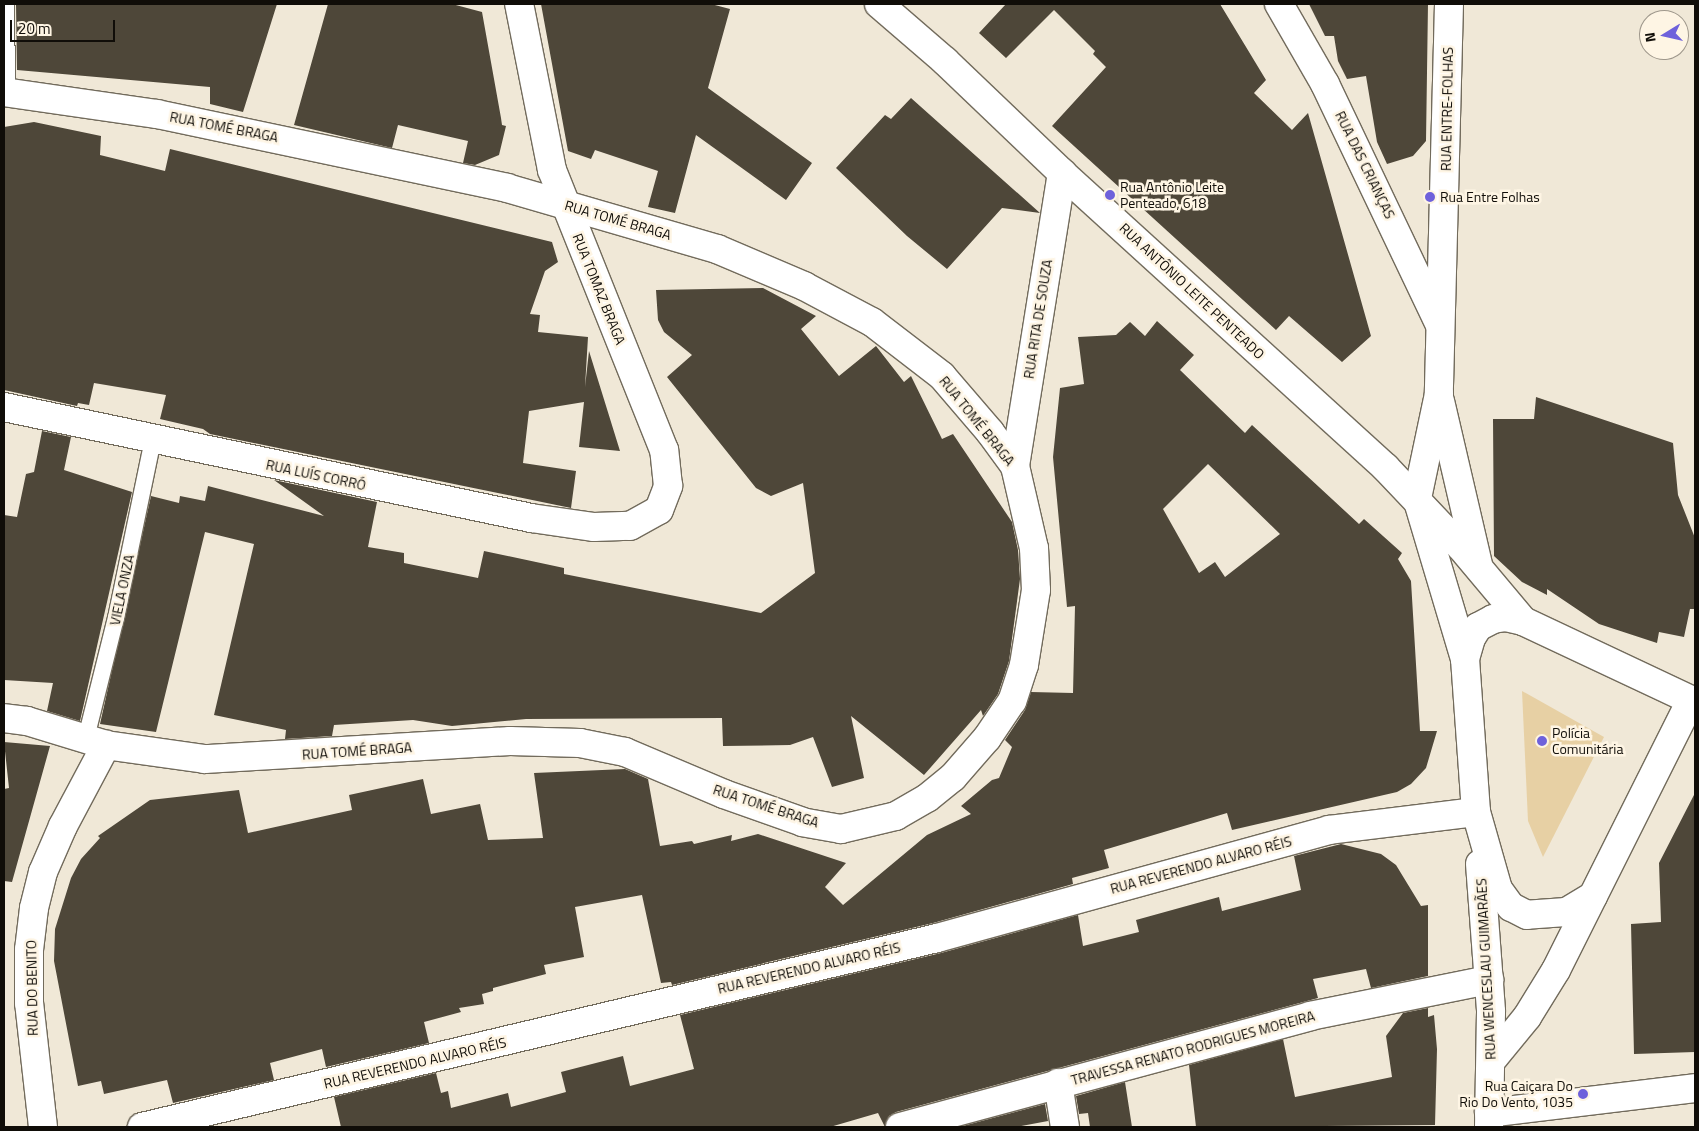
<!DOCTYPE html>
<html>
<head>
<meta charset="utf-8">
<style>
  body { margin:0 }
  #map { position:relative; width:1699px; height:1131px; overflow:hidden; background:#f0e8d7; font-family:"Titillium Web",sans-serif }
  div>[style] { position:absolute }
  .green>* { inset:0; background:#e7d0a4 }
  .building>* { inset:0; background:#4e4739 }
  .roads { filter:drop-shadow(1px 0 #726b5c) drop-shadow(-1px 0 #726b5c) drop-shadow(0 1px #726b5c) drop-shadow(0 -1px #726b5c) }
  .lane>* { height:16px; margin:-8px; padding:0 8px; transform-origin:8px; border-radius:8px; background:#fff }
  .street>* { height:28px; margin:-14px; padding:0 14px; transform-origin:14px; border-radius:14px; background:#fff }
  .secondary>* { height:28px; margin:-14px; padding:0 14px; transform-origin:14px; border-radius:14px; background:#fff }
  .dots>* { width:14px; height:14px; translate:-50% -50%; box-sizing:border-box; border:2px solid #fef5e4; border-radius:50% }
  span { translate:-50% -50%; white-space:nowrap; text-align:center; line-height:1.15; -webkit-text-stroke:5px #fef5e4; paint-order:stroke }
  .street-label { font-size:14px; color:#100d08 }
  .poi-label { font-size:14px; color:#100d08 }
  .left { translate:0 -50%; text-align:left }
  .right { translate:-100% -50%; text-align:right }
  .frame { position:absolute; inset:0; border:5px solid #100d08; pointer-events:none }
  .north { position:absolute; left:1639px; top:10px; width:50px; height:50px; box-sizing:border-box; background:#fef5e4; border:1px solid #9f988c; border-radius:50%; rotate:261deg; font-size:14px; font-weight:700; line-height:20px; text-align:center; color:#100d08 }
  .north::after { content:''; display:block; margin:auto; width:18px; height:22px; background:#6e61db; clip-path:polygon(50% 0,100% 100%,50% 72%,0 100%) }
  .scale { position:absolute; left:10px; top:20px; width:105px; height:22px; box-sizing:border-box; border:2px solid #100d08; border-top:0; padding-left:6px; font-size:15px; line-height:18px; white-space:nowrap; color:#100d08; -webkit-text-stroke:4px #fef5e4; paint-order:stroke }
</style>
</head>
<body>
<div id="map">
  <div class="green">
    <div style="clip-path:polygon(1522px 691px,1604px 737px,1543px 857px,1528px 821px)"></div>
  </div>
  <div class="building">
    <div style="clip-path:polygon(16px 4px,277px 4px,243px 112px,210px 104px,210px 87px,17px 70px)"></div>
    <div style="clip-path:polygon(328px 4px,452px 4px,482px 12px,501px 118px,502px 125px,506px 126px,499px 155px,475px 165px,463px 163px,468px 141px,398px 125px,392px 148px,294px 125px)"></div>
    <div style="clip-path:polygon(541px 4px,711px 4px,730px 9px,708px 88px,812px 163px,786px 200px,696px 135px,675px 213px,648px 207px,658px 171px,595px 150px,591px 159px,568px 151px)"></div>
    <div style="clip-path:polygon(1006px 4px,1220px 4px,1266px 80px,1254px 93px,1292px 130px,1308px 113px,1371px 336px,1342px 362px,1289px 316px,1276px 330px,1243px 300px,1052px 126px,1106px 67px,1093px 54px,1095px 51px,1054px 10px,1006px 58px,979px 33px)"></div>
    <div style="clip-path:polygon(1309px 4px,1428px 4px,1426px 141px,1413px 156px,1387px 164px,1377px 142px,1366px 76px,1347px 79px,1338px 61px,1334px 36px,1325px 36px)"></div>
    <div style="clip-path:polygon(911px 98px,1040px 213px,1002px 208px,947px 269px,907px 236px,836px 168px,885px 115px,891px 119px)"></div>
    <div style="clip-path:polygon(34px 122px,101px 136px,100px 155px,165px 171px,170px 149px,552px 242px,558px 262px,545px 271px,530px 314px,540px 315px,538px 332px,588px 337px,585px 387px,589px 351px,620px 451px,579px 447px,584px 402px,529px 411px,523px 463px,576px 471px,571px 508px,210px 434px,203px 429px,160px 419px,166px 395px,94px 383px,89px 405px,78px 403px,77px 406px,4px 390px,4px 127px)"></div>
    <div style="clip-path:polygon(763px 288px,816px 316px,801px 329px,839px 376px,876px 346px,904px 382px,911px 376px,942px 439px,953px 434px,1012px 522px,1018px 550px,1020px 579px,1009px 661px,998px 694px,983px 716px,981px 710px,924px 775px,851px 716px,864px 778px,832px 787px,813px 737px,790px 745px,723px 746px,722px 718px,526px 719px,452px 726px,413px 720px,334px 725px,332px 736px,285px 739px,286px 730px,214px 715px,254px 544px,205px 532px,156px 732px,100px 724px,151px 496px,179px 503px,180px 496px,205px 501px,208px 486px,324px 516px,274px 480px,377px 502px,368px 547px,404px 553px,404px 563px,478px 578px,484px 551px,564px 568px,564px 574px,761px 613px,815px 573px,803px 483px,771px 496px,756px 488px,667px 377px,692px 355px,664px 332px,658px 320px,656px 290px)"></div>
    <div style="clip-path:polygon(evenodd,1157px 321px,1194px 355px,1180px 370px,1245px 433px,1252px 425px,1359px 524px,1364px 519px,1402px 553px,1398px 559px,1411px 581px,1420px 731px,1437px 731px,1426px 768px,1411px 784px,1397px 792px,1232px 830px,1227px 813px,1104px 850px,1109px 868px,1072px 878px,1073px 884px,933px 923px,672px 985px,671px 982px,661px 983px,642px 895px,575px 907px,584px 957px,544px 965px,546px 974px,493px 988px,493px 991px,482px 994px,484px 1004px,459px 1008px,461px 1012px,424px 1022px,429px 1043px,326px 1067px,322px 1049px,270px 1063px,274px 1080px,173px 1103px,167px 1080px,104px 1094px,101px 1081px,78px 1086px,54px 961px,55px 929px,71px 878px,81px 859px,100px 838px,98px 836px,150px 800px,239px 790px,248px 833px,352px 810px,349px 795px,423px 779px,431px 814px,480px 804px,488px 840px,543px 838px,534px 773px,625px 769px,648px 779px,660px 846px,692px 841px,694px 844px,732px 835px,731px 841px,758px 834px,846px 863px,825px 887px,843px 905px,927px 835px,971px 814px,961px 806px,992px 780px,999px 778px,1012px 747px,1005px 740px,1025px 710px,1031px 692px,1073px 693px,1075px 606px,1067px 607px,1053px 457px,1060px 388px,1084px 384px,1078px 337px,1116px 335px,1130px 322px,1145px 336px,1157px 321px,1208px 464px,1280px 534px,1225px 577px,1215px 562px,1199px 573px,1163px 509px,1208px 464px)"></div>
    <div style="clip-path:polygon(1536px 397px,1673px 443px,1678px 495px,1695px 538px,1695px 609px,1690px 609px,1684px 637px,1659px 632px,1657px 643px,1599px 624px,1547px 589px,1547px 595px,1522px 582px,1494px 556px,1493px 419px,1534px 419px)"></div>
    <div style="clip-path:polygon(42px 431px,71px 437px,64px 470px,132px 492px,80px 721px,47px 711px,53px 683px,4px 680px,4px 515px,17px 517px,26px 474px,34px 472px)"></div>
    <div style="clip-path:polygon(4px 742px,50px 746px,12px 882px,4px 881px,4px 789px,9px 788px)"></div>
    <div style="clip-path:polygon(1695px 793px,1695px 1052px,1634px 1054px,1631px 924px,1661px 922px,1659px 863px)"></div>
    <div style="clip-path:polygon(1341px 844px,1381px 854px,1396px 865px,1421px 906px,1428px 905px,1428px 976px,1371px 988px,1366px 969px,1313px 979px,1318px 998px,896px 1112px,889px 1116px,885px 1127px,878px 1113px,830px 1127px,341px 1127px,334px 1097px,436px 1073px,441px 1093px,448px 1091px,451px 1108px,508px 1093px,511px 1107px,566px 1092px,561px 1072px,623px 1056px,630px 1086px,694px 1069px,680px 1015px,941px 953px,1078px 915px,1083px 946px,1139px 932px,1136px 920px,1219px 897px,1222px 911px,1301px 890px,1294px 856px)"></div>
    <div style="clip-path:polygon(1428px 1008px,1428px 1017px,1434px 1015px,1437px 1049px,1435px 1125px,1196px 1127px,1189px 1065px,1283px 1039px,1295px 1097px,1392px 1077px,1386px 1036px,1403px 1013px)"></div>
    <div style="clip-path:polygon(1125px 1082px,1132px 1127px,1090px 1127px,1088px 1113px,1079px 1114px,1076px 1096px)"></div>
    <div style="clip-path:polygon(1045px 1104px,1048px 1121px,1016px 1127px,959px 1127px)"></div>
  </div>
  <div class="roads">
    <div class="lane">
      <div style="left:6px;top:4px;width:88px;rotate:89.3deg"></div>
      <div style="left:86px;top:738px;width:124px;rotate:-76deg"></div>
      <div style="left:116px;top:618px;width:182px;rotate:-78.3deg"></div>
    </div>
    <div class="street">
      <div style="left:879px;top:4px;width:87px;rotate:40.8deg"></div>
      <div style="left:945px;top:61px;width:162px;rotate:43.7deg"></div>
      <div style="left:1062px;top:173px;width:437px;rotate:42.3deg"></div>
      <div style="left:1385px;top:467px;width:110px;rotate:46.5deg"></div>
      <div style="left:1461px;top:547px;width:97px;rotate:50deg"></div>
      <div style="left:1279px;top:4px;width:92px;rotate:60.1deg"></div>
      <div style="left:1325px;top:84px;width:265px;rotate:64.5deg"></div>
      <div style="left:1449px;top:4px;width:390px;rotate:91.5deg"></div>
      <div style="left:1439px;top:394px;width:106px;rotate:101.9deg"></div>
      <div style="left:1417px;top:498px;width:168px;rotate:73.4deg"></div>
      <div style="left:4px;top:92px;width:155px;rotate:8.2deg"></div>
      <div style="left:157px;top:114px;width:358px;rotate:11.9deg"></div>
      <div style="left:507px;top:188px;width:219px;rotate:16.2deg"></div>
      <div style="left:717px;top:249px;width:95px;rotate:23deg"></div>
      <div style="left:804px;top:286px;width:77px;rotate:27.9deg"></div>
      <div style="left:872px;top:322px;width:88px;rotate:37.6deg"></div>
      <div style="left:942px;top:376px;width:74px;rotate:49.4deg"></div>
      <div style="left:990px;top:432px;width:42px;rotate:53.7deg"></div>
      <div style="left:1015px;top:466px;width:84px;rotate:77deg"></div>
      <div style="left:1034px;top:548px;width:42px;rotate:87.3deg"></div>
      <div style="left:1036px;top:590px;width:76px;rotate:99.1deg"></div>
      <div style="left:1024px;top:665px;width:38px;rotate:108deg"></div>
      <div style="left:1012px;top:701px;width:45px;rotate:124deg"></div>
      <div style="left:987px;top:738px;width:52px;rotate:131.1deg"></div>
      <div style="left:953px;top:777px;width:33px;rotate:141deg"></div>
      <div style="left:927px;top:798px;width:36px;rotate:150deg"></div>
      <div style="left:896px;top:816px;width:57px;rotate:166.7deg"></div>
      <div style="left:841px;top:829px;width:39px;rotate:-170deg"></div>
      <div style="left:803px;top:822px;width:84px;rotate:-160.5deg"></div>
      <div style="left:724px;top:794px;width:108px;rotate:-157deg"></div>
      <div style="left:625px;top:752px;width:46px;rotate:-168.7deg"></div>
      <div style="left:580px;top:743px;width:70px;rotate:-178.4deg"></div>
      <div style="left:510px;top:741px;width:306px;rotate:176.6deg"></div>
      <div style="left:205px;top:759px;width:100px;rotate:-172deg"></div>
      <div style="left:106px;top:745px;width:83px;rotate:-163.1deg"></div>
      <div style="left:27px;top:721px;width:23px;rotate:-173deg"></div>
      <div style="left:1440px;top:401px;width:167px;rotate:76.9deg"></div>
      <div style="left:4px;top:407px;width:539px;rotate:11.89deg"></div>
      <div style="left:531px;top:518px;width:64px;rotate:8.1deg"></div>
      <div style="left:594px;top:527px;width:36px;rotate:-2deg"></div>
      <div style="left:630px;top:526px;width:33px;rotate:-29deg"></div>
      <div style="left:659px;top:510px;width:26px;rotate:-69deg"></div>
      <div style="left:668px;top:486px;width:36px;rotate:-96deg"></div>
      <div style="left:664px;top:450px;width:302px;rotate:-111.8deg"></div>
      <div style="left:552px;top:170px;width:169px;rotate:-101.2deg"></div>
      <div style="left:1015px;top:466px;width:297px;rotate:-80.9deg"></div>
      <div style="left:1058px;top:1083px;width:45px;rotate:81deg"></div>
      <div style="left:43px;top:1127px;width:125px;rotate:-96.4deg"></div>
      <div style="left:29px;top:1003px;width:53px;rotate:-90deg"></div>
      <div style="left:29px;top:950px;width:42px;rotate:-83.2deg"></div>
      <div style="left:34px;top:908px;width:37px;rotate:-76deg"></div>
      <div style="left:43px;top:872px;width:50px;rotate:-66.5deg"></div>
      <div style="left:63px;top:826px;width:92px;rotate:-62deg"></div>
      <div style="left:142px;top:1127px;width:817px;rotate:-13.37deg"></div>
      <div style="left:937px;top:938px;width:407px;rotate:-15.4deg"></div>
      <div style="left:1329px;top:830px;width:148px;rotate:-7deg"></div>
      <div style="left:900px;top:1127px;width:425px;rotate:-15.1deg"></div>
      <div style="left:1310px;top:1016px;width:183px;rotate:-11.4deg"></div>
    </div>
    <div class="secondary">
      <div style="left:1480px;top:864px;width:148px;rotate:85.7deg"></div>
      <div style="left:1491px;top:1012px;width:115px;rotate:91deg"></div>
      <div style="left:1593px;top:896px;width:31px;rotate:149deg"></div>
      <div style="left:1566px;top:912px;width:39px;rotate:176deg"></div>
      <div style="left:1527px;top:915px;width:18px;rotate:-153deg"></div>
      <div style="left:1511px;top:907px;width:22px;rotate:-126deg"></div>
      <div style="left:1498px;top:889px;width:80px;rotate:-105.9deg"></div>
      <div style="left:1476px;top:812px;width:153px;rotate:-94.1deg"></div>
      <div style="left:1465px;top:659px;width:22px;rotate:-74deg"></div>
      <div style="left:1471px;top:638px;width:13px;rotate:-58deg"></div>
      <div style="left:1478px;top:627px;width:17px;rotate:-28deg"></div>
      <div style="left:1493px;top:619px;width:13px;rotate:-9deg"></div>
      <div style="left:1506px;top:617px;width:17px;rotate:13deg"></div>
      <div style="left:1523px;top:621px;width:190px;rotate:25.2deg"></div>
      <div style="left:1491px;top:1061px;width:57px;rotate:-50.7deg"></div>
      <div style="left:1527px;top:1017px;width:55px;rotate:-58.3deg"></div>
      <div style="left:1556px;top:970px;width:300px;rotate:-63.4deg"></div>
      <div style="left:1489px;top:1113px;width:208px;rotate:-6.9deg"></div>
    </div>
  </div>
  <div class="dots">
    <div style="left:1110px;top:195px;background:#6e61db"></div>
    <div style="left:1430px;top:197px;background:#6e61db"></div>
    <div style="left:1542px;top:741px;background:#6e61db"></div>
    <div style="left:1583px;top:1094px;background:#6e61db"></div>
  </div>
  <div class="street-label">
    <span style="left:1447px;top:109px;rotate:-89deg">RUA ENTRE-FOLHAS</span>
    <span style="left:224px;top:127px;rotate:11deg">RUA TOMÉ BRAGA</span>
    <span style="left:1365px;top:165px;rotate:64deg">RUA DAS CRIANÇAS</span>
    <span style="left:618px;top:220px;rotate:16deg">RUA TOMÉ BRAGA</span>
    <span style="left:599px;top:289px;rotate:68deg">RUA TOMAZ BRAGA</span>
    <span style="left:1192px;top:291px;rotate:43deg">RUA ANTÔNIO LEITE PENTEADO</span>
    <span style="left:1038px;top:319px;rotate:-81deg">RUA RITA DE SOUZA</span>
    <span style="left:977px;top:421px;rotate:51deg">RUA TOMÉ BRAGA</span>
    <span style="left:316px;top:475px;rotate:12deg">RUA LUÍS CORRÓ</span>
    <span style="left:122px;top:590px;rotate:-78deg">VIELA ONZA</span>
    <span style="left:357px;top:751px;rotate:-4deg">RUA TOMÉ BRAGA</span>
    <span style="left:766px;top:806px;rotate:18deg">RUA TOMÉ BRAGA</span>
    <span style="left:1201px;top:865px;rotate:-15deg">RUA REVERENDO ALVARO RÉIS</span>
    <span style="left:809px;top:968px;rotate:-13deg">RUA REVERENDO ALVARO RÉIS</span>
    <span style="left:1486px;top:969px;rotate:-93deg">RUA WENCESLAU GUIMARÃES</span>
    <span style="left:32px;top:988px;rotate:-91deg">RUA DO BENITO</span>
    <span style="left:1193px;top:1048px;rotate:-15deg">TRAVESSA RENATO RODRIGUES MOREIRA</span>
    <span style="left:415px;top:1063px;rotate:-13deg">RUA REVERENDO ALVARO RÉIS</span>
  </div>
  <div class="poi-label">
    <span class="left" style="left:1120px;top:195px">Rua Antônio Leite<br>Penteado, 618</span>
    <span class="left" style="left:1440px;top:197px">Rua Entre Folhas</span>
    <span class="left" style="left:1552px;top:741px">Polícia<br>Comunitária</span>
    <span class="right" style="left:1573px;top:1094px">Rua Caiçara Do<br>Rio Do Vento, 1035</span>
  </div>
  <div class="frame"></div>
  <div class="north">N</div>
  <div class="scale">20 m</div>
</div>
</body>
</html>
